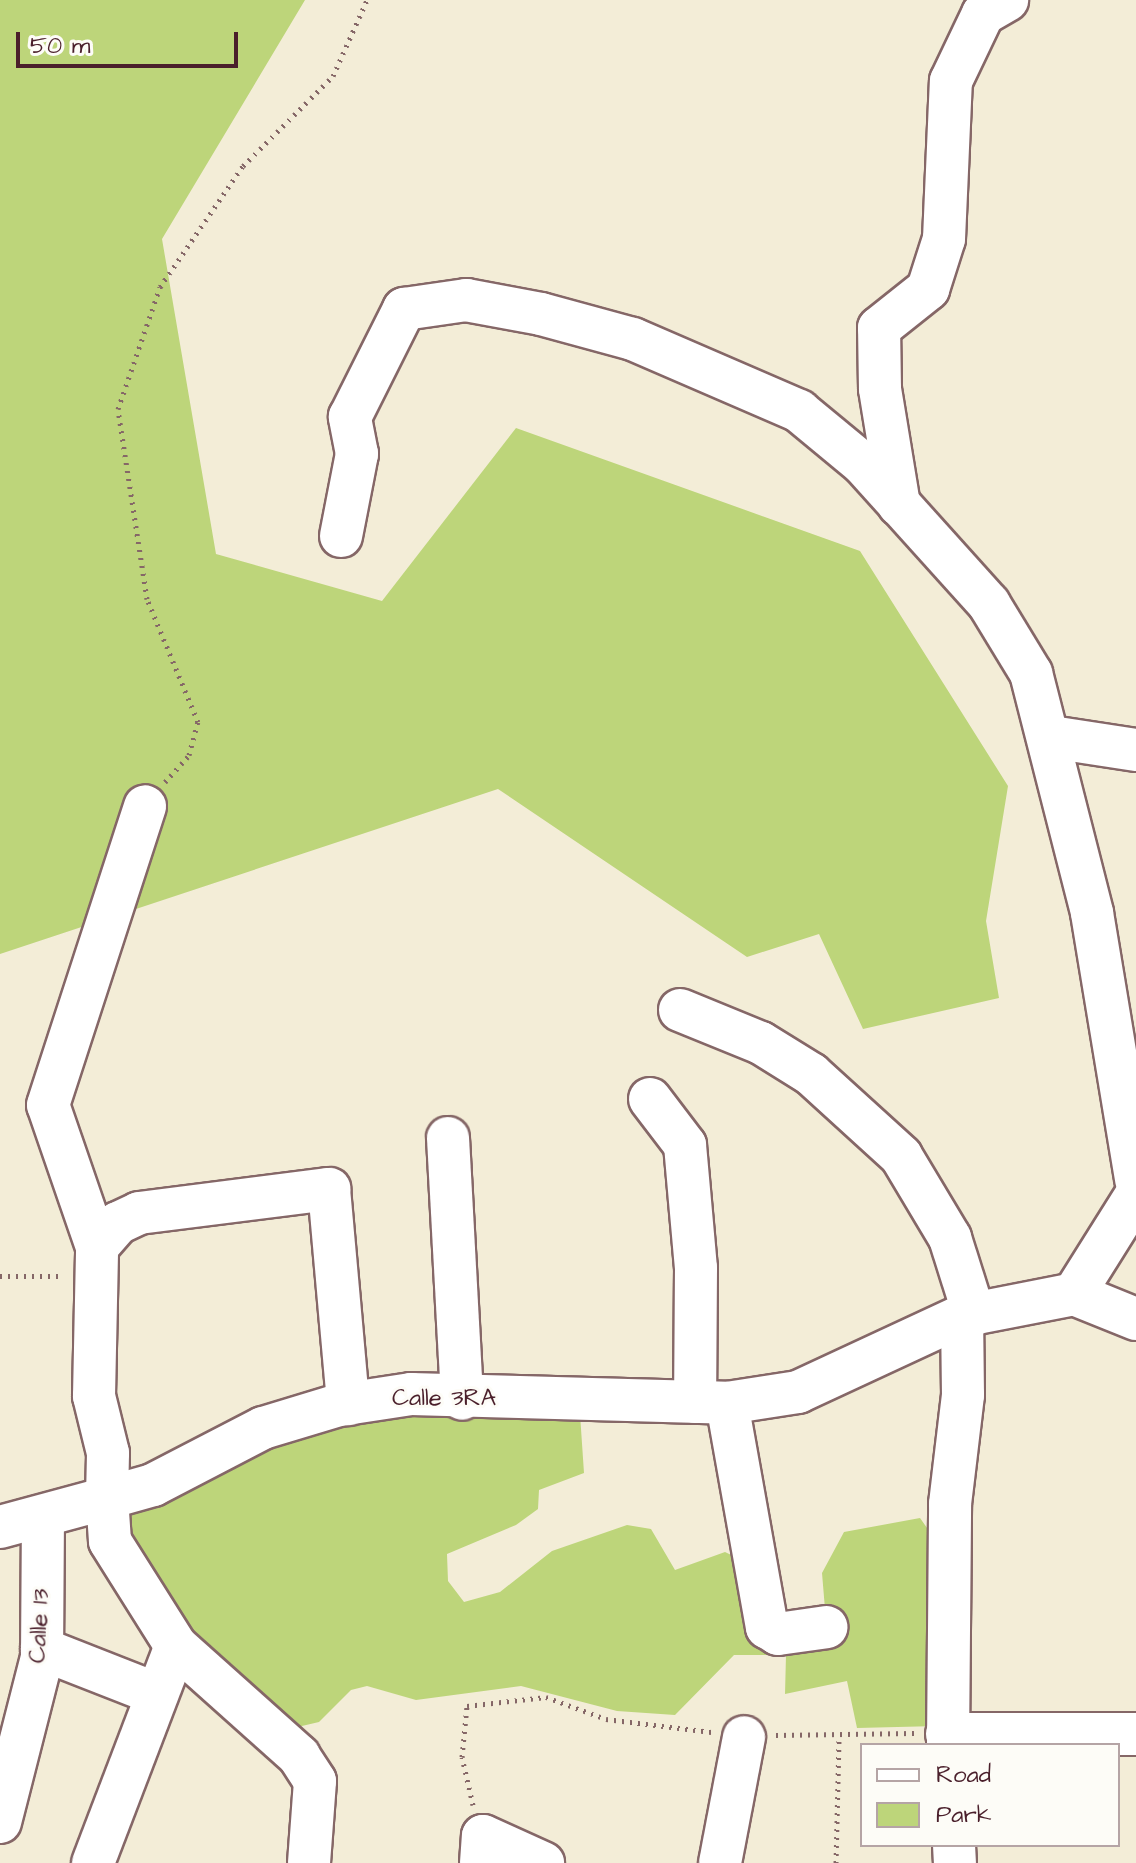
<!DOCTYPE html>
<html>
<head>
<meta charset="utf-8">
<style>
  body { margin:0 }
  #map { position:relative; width:1136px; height:1863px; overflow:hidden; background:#f3edd7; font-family:"Architects Daughter",sans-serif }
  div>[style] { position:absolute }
  .green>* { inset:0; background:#bdd57a }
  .path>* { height:5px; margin-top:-2.5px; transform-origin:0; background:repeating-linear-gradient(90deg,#856767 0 2px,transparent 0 8px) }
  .roads { filter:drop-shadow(2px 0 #856767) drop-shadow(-2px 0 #856767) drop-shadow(0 2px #856767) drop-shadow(0 -2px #856767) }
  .minor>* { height:42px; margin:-21px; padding:0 21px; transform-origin:21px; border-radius:21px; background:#fff }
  span { translate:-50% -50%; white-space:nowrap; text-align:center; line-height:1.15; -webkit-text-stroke:6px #fdfcf7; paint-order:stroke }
  .street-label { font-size:24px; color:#4a1f2b }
  .legend { position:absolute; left:860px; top:1743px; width:260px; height:104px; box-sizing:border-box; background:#fdfcf7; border:2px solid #b5a4a5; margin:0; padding:10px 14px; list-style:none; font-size:24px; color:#4a1f2b }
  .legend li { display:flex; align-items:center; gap:16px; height:40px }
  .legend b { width:40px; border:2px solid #b5a4a5 }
  .scale { position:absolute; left:16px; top:32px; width:222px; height:36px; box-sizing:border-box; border:4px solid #4a1f2b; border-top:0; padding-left:10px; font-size:24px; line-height:28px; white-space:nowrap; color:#4a1f2b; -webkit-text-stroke:6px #fdfcf7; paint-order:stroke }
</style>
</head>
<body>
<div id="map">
  <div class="green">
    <div style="clip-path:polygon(0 0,305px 0,162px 239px,216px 554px,382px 601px,516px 428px,860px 551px,1008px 786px,986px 921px,999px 998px,863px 1029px,819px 934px,747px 957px,498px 789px,0 954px)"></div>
    <div style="clip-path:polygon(338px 1408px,580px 1414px,584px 1473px,539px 1490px,538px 1509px,516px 1525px,447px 1554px,448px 1581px,464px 1602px,500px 1592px,552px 1551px,627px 1525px,651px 1529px,675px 1570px,725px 1552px,752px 1565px,771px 1622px,825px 1609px,822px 1573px,844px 1532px,920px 1518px,937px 1542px,938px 1726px,857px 1728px,847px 1681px,785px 1694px,786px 1655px,734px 1655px,675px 1715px,617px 1711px,521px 1686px,416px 1700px,367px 1686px,351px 1690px,319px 1722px,289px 1729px,235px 1698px,114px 1513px)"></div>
  </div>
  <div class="path">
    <div style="left:165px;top:782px;width:36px;rotate:-48deg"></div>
    <div style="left:189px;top:755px;width:34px;rotate:-75deg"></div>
    <div style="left:198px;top:722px;width:133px;rotate:-112.5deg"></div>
    <div style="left:147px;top:599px;width:192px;rotate:-98.7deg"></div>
    <div style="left:118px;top:409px;width:129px;rotate:-71deg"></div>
    <div style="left:160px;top:287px;width:147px;rotate:-55.6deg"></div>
    <div style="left:243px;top:166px;width:127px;rotate:-45deg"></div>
    <div style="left:333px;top:76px;width:83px;rotate:-65.9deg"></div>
    <div style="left:0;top:1276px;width:63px"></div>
    <div style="left:776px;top:1735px;width:138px;rotate:-0.8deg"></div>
    <div style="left:473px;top:1805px;width:49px;rotate:-102.9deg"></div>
    <div style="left:462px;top:1757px;width:51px;rotate:-84.4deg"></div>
    <div style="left:467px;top:1706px;width:80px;rotate:-6.5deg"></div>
    <div style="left:546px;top:1697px;width:64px;rotate:20.1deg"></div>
    <div style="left:606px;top:1719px;width:106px;rotate:7.1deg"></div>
    <div style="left:836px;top:1863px;width:127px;rotate:-88.6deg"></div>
  </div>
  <div class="roads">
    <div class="minor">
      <div style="left:899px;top:505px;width:118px;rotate:-99.3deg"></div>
      <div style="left:880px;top:389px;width:61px;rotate:-90.9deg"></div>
      <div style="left:879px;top:328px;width:63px;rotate:-38.5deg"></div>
      <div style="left:928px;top:289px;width:52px;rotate:-72.3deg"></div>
      <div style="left:944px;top:239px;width:158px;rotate:-87.5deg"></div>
      <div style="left:951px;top:81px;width:74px;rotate:-64.5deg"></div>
      <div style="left:983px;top:14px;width:28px;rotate:-30deg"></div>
      <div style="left:341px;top:536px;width:84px;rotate:-79deg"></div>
      <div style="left:357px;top:454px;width:38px;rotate:-101deg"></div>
      <div style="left:350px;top:417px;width:121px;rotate:-63.4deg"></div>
      <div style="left:404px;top:309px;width:63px;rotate:-8.3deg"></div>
      <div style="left:466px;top:300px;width:76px;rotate:10.6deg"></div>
      <div style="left:541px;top:314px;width:95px;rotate:15.2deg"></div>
      <div style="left:633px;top:339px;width:181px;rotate:23.4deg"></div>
      <div style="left:799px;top:411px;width:83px;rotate:39.6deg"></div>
      <div style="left:863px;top:464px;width:188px;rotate:48deg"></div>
      <div style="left:989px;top:604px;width:81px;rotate:58.7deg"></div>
      <div style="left:1031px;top:673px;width:248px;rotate:75.7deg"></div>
      <div style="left:1092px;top:913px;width:271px;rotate:80.6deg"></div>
      <div style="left:1051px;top:737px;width:86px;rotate:8.7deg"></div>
      <div style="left:680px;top:1010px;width:87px;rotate:22.2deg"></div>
      <div style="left:761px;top:1043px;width:59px;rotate:31.8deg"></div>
      <div style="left:811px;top:1074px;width:122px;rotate:42.3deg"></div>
      <div style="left:901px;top:1156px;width:96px;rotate:59.1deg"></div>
      <div style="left:950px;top:1238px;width:80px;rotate:72.5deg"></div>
      <div style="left:650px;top:1099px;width:58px;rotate:52.7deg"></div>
      <div style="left:685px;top:1145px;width:123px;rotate:84.9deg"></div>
      <div style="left:696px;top:1268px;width:134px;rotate:90.4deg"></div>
      <div style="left:448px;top:1138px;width:261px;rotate:86.9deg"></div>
      <div style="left:97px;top:1247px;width:32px;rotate:-49deg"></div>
      <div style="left:118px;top:1223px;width:23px;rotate:-25deg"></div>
      <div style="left:139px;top:1213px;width:192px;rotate:-7.2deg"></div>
      <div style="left:329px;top:1189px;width:216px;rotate:84.9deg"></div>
      <div style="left:1074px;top:1294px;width:117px;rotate:-57.9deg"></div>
      <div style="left:727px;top:1403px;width:228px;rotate:79.9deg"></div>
      <div style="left:767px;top:1627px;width:13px;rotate:32deg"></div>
      <div style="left:778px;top:1634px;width:49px;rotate:-8.1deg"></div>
      <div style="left:0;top:1527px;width:111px;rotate:-15.2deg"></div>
      <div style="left:107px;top:1498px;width:45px;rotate:-88.7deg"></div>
      <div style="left:108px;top:1453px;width:59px;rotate:-103.8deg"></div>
      <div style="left:94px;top:1396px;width:149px;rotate:-88.8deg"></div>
      <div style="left:97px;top:1247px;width:150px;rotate:-109deg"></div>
      <div style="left:48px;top:1105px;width:314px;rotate:-72deg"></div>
      <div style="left:42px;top:1649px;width:120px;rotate:21.4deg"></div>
      <div style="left:947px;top:1734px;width:189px"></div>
      <div style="left:948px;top:1745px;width:241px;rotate:-89.5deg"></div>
      <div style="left:950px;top:1504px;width:110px;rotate:-83.2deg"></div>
      <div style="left:963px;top:1395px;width:79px;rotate:-90.7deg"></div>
      <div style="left:0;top:1822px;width:170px;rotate:-75.7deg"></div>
      <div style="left:42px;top:1657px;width:136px;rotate:-89.6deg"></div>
      <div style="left:954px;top:1845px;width:18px;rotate:87deg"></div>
      <div style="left:93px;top:1863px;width:232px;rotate:-69.1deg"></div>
      <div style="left:309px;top:1863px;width:82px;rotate:-85.8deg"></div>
      <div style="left:315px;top:1781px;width:30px;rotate:-123deg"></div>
      <div style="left:299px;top:1756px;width:165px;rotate:-138.2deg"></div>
      <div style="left:176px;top:1646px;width:124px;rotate:-122.2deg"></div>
      <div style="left:110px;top:1541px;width:43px;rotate:-94deg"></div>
      <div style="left:107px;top:1498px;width:48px;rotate:-15.8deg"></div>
      <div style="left:153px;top:1485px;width:124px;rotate:-27.4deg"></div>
      <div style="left:263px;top:1428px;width:79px;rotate:-16.8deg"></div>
      <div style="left:339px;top:1405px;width:73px;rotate:-8.7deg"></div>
      <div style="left:411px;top:1394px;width:316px;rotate:1.6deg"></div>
      <div style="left:727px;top:1403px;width:72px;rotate:-8.8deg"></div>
      <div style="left:798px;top:1392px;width:181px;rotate:-24.9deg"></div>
      <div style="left:962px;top:1316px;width:114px;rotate:-11.1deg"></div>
      <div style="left:1074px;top:1294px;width:67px;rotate:22deg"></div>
      <div style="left:481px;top:1863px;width:27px;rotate:-86deg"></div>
      <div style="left:483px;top:1836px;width:66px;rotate:24.2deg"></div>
      <div style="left:720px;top:1863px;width:128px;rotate:-79.2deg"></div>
    </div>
  </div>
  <div class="street-label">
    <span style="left:444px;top:1399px">Calle 3RA</span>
    <span style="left:40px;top:1626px;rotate:-87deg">Calle 13</span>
  </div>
  <ul class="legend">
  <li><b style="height:10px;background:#fff"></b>Road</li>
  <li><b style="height:22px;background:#bdd57a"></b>Park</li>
  </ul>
  <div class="scale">50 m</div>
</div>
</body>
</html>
